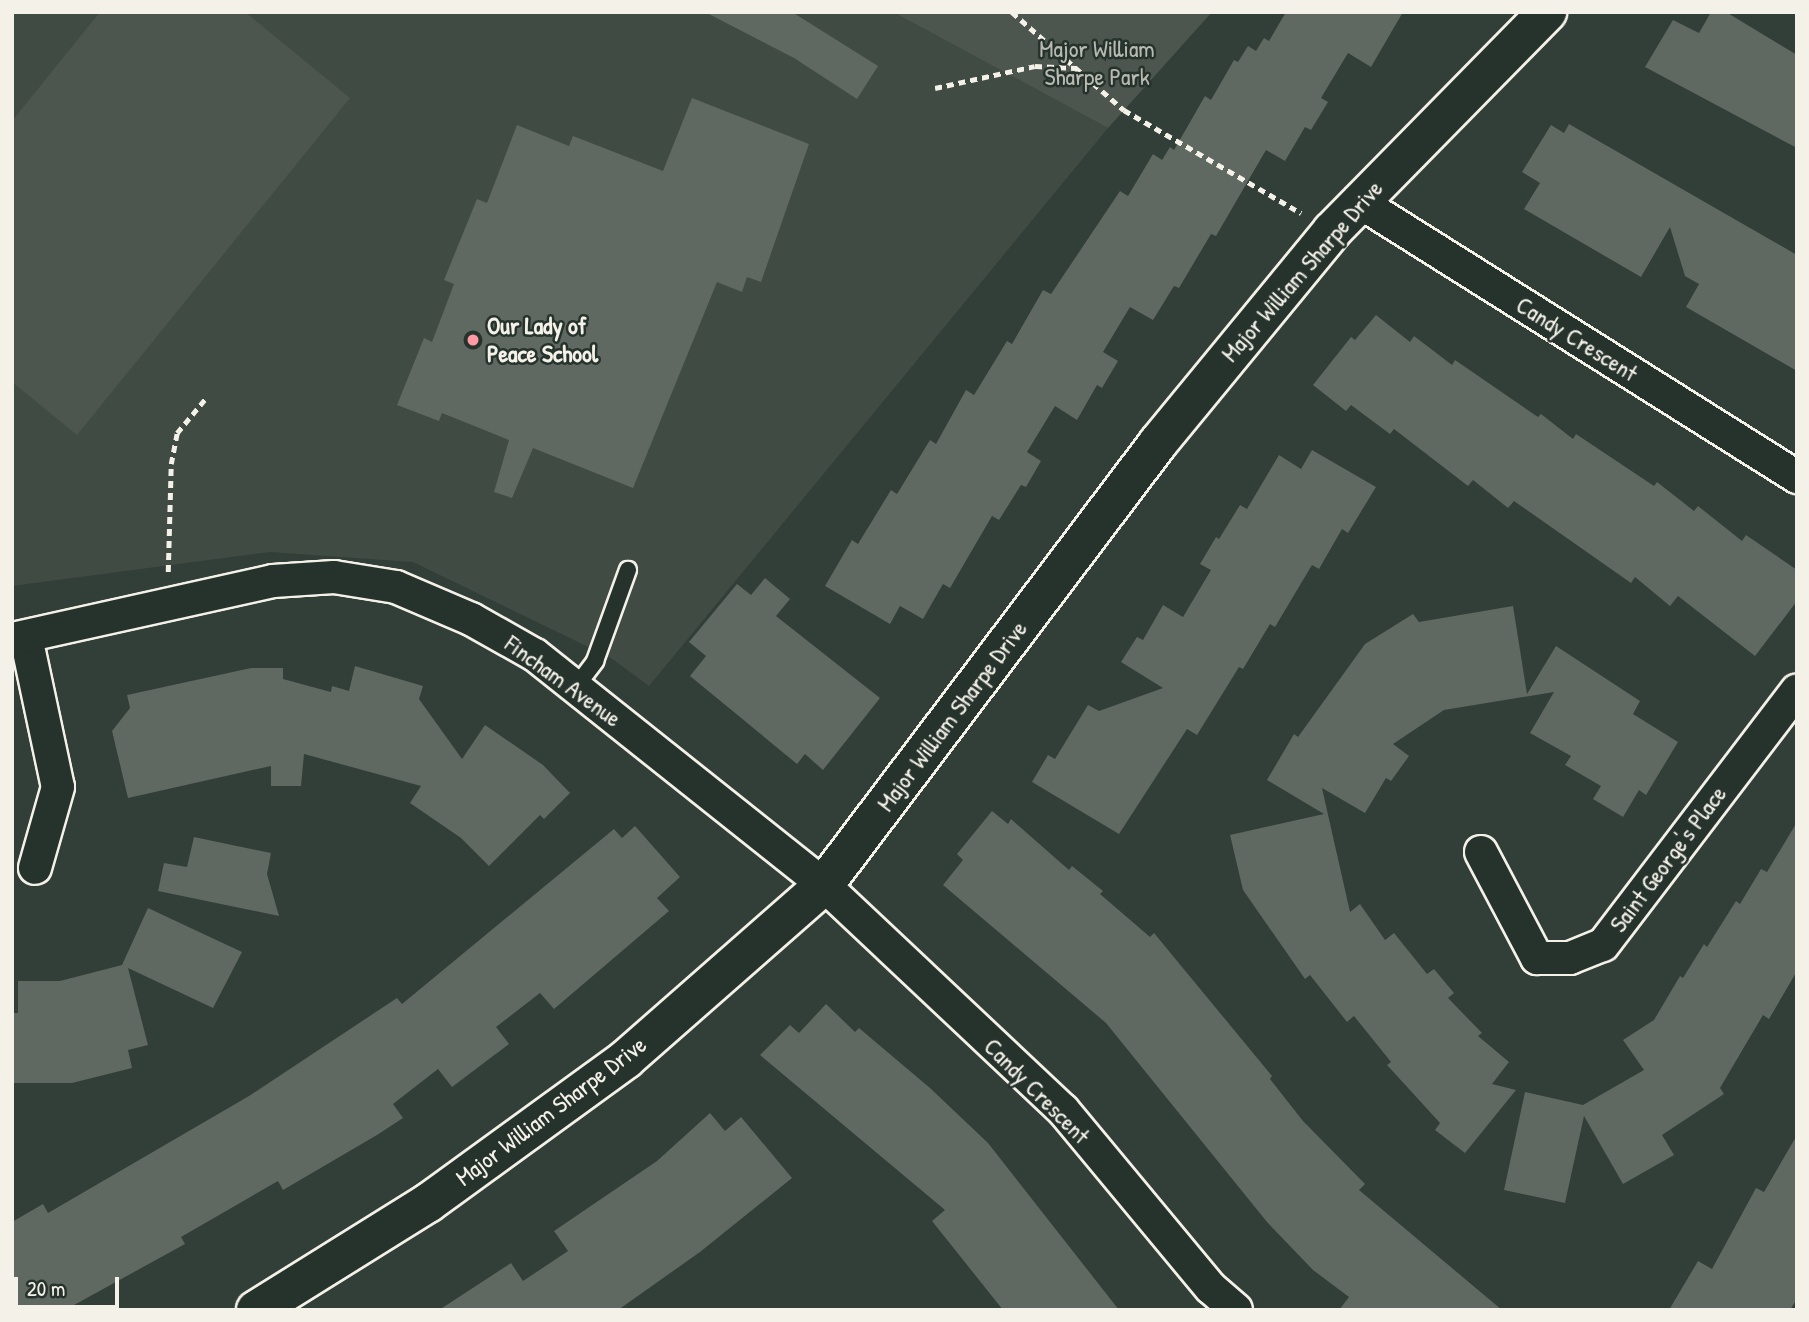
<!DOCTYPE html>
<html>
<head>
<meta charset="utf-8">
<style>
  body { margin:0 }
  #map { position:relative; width:1809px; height:1322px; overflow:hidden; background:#323e38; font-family:"Patrick Hand",sans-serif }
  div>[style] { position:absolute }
  .built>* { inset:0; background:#404b44 }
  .green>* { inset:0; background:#4c564f }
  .building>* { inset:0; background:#5f6861 }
  .path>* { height:4.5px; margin-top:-2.25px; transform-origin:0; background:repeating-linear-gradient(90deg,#f4f1e8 0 7px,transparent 0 12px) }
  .roads { filter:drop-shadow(2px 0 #f4f1e8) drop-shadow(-2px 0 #f4f1e8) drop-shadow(0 2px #f4f1e8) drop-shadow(0 -2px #f4f1e8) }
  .service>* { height:16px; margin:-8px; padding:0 8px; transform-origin:8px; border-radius:8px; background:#26332d }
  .minor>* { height:32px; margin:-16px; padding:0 16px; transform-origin:16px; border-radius:16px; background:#26332d }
  .tertiary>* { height:38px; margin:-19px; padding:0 19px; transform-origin:19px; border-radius:19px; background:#26332d }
  .dots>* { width:19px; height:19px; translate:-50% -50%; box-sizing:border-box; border:4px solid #26332d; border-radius:50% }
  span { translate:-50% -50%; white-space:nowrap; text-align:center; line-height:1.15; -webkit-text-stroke:5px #26332d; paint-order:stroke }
  .park-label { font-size:24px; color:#b9bbb2 }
  .street-label { font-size:24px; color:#f4f1e8 }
  .poi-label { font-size:24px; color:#f4f1e8; font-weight:700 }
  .left { translate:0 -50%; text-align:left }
  .frame { position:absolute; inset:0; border:14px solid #f4f1e8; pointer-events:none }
  .scale { position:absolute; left:14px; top:1277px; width:105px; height:32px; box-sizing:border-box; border:4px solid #f4f1e8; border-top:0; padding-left:9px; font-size:21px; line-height:24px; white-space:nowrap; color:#f4f1e8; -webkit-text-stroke:5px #26332d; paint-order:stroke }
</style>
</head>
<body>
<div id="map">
  <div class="built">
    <div style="clip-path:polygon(12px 12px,893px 12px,1108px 128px,649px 686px,611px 658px,413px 562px,270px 552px,12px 586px)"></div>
  </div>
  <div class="green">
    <div style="clip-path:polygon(100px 12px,245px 12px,350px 98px,77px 435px,12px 382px,12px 121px)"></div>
    <div style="clip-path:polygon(893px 12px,1212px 12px,1108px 128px)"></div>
  </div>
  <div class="building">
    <div style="clip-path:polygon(705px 12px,792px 12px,878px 66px,857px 99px,794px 58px)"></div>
    <div style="clip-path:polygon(1286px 12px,1403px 12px,1371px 67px,1348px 53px,1321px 98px,1328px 102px,1311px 130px,1305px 127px,1285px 161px,1266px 150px,1216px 236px,1211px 234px,1179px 288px,1174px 286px,1153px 320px,1130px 307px,1103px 352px,1118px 361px,1102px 388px,1097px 385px,1077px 420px,1055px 406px,1027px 452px,1041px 461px,1026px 487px,1021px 485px,999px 520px,992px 516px,950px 588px,943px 584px,923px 619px,900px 606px,890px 624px,825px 586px,852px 540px,858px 544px,891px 490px,897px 494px,930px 440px,936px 444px,966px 390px,974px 395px,1007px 341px,1012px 344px,1043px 290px,1051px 294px,1120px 191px,1128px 196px,1153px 154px,1162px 160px,1170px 147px,1174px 150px,1205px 96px,1211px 100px,1234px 60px,1238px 62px,1248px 46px,1256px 51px,1264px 38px,1269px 41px)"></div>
    <div style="clip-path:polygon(1711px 12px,1726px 12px,1797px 55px,1797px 148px,1645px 67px,1673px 20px,1699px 33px)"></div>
    <div style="clip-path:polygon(692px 98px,809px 144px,761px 282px,747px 277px,742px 292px,717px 282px,633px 488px,533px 448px,512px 498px,494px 492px,509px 440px,442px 413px,439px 421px,397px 405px,424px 338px,432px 342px,454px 284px,444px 280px,477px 199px,487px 203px,517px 125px,569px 146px,573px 136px,663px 171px)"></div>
    <div style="clip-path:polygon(1569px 124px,1797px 255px,1797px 371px,1686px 307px,1699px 284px,1685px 276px,1670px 227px,1641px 277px,1524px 209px,1540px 183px,1522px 172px,1551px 125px,1564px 133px)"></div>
    <div style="clip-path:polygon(1376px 315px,1410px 342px,1414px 336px,1452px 365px,1455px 360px,1538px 417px,1541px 414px,1573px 439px,1576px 434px,1654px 486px,1657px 482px,1694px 511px,1698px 506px,1742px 541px,1746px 535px,1797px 570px,1797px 601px,1755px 656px,1678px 596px,1670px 606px,1635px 577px,1631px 583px,1514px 501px,1508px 508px,1473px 480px,1468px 486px,1394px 429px,1390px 434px,1351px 405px,1346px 411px,1313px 385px,1351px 337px,1355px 340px)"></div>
    <div style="clip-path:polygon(1312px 450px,1376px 487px,1348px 533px,1342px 529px,1319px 569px,1312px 565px,1275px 627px,1270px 624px,1243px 669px,1239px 667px,1197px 735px,1187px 729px,1119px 834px,1032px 782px,1048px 755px,1055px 759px,1088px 705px,1099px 711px,1163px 688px,1121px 662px,1137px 637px,1143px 640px,1163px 605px,1183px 617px,1211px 570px,1200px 564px,1216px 537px,1219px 539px,1240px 505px,1247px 509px,1279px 455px,1301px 469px)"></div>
    <div style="clip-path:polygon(765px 578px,790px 599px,776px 616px,880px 698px,823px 770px,805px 754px,797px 764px,690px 676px,706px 656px,689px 642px,737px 584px,751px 595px)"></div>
    <div style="clip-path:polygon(1513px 606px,1527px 694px,1556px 646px,1640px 701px,1633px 714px,1678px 742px,1646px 795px,1639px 790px,1623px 817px,1593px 799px,1601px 786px,1565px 765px,1571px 756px,1530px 733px,1554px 692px,1444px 710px,1393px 744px,1409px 756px,1391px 781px,1386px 778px,1365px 813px,1322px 788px,1350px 912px,1360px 904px,1385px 940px,1394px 933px,1427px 974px,1434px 969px,1454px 993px,1448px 998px,1482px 1033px,1478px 1036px,1509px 1062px,1492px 1084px,1516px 1090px,1465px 1153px,1435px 1130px,1440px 1123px,1387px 1065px,1391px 1062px,1354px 1016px,1347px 1022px,1310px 975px,1305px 979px,1243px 890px,1230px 835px,1324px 814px,1267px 780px,1294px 734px,1298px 737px,1365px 644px,1413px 614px,1419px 622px)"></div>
    <div style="clip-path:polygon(355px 666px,423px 686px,419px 699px,462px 759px,485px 725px,543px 765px,570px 793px,544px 819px,540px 815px,489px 866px,461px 838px,410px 803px,421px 786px,304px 754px,301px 786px,271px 786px,271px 766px,128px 798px,112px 731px,130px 708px,127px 695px,251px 668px,283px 668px,283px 679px,331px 692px,332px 686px,349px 691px)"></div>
    <div style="clip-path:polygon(992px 811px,1008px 824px,1011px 819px,1069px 870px,1072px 866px,1103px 891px,1100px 894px,1150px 937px,1154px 933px,1272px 1076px,1270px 1079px,1303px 1121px,1365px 1184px,1359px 1190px,1502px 1310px,1339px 1310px,1349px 1297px,1313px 1270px,1267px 1222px,1106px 1023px,943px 885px,963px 860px,957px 854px)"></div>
    <div style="clip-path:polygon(1797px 822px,1797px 971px,1769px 1019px,1763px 1015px,1720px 1088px,1724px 1094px,1662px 1135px,1674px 1155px,1623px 1184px,1584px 1116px,1565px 1203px,1504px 1190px,1525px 1092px,1583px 1105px,1644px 1070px,1623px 1040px,1654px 1020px,1680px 976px,1683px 978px,1704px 944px,1707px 947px,1736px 901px,1740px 904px,1761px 869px,1767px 872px)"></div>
    <div style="clip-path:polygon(635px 826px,680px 877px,657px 898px,669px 911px,554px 1009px,540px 993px,496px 1027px,509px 1044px,452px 1087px,438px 1069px,393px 1104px,403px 1118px,377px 1135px,283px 1190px,278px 1181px,181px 1237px,185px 1244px,65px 1310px,12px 1310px,12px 1222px,43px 1204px,48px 1213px,249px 1096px,397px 998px,402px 1004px,614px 829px,622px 838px)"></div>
    <div style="clip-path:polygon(194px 837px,271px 853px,267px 874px,279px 916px,158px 891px,164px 863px,187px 867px)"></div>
    <div style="clip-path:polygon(148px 908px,242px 952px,213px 1008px,128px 968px,148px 1045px,128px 1050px,132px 1068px,72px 1083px,12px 1083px,12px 1013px,18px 1013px,18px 981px,60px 981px,122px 965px)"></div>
    <div style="clip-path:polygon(826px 1004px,855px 1032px,859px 1028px,930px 1088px,988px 1143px,1119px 1310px,1003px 1310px,932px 1221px,945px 1210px,760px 1055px,790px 1025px,799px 1033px)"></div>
    <div style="clip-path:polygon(710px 1113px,725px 1131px,741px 1117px,792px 1178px,700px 1252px,618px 1310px,439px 1310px,511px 1263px,523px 1281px,568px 1251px,554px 1231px,657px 1161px)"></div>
    <div style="clip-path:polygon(1797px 1135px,1797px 1299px,1790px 1310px,1669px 1310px,1698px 1261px,1712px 1269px,1756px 1188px,1764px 1192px)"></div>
  </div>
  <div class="path">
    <div style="left:1012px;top:12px;width:149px;rotate:41.2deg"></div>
    <div style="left:1124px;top:110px;width:205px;rotate:30.2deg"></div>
    <div style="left:935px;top:88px;width:102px;rotate:-12.4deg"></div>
    <div style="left:1035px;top:66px;width:41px;rotate:2.8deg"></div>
    <div style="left:168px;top:572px;width:108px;rotate:-88.4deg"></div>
    <div style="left:171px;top:464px;width:32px;rotate:-79deg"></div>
    <div style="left:177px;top:433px;width:45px;rotate:-50.4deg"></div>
  </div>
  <div class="roads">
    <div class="service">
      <div style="left:575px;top:688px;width:34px;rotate:-53deg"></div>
      <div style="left:595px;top:661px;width:97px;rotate:-70.1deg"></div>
    </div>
    <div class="minor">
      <div style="left:1358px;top:201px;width:519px;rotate:32.16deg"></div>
      <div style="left:26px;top:637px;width:153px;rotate:78deg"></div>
      <div style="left:58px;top:787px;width:84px;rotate:105.9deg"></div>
      <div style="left:12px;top:639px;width:267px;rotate:-12.5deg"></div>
      <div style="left:273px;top:581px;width:61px;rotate:-3.8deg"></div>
      <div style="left:334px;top:577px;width:63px;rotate:9.2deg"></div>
      <div style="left:396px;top:587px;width:82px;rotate:23.1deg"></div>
      <div style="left:471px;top:619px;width:73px;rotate:29.4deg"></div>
      <div style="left:535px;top:655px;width:369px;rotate:38.5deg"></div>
      <div style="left:824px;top:885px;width:328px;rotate:43.3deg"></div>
      <div style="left:1063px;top:1110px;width:231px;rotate:50.3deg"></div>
      <div style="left:1211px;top:1288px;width:33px;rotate:41deg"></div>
      <div style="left:1481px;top:852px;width:120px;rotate:62.2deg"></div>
      <div style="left:1537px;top:958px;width:33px"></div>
      <div style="left:1570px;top:958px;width:35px;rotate:-22deg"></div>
      <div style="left:1603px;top:945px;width:320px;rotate:-52.7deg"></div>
    </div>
    <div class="tertiary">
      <div style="left:256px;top:1310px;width:203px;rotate:-31.9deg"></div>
      <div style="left:428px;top:1203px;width:245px;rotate:-36deg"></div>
      <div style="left:626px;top:1059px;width:264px;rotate:-41.3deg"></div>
      <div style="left:824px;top:885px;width:554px;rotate:-52.92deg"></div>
      <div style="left:1158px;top:443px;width:274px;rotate:-50.6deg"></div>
      <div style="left:1332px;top:231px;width:307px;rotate:-45.5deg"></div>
    </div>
  </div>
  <div class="dots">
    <div style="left:473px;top:340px;background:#ff9aa2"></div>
  </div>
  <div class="park-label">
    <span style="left:1097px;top:63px">Major William<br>Sharpe Park</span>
  </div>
  <div class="street-label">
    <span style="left:1302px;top:271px;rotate:-49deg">Major William Sharpe Drive</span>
    <span style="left:1577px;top:339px;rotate:32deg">Candy Crescent</span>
    <span style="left:563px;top:681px;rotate:36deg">Fincham Avenue</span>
    <span style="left:952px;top:716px;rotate:-53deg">Major William Sharpe Drive</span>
    <span style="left:1668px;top:859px;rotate:-53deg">Saint George's Place</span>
    <span style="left:1037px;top:1091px;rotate:45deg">Candy Crescent</span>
    <span style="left:551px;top:1111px;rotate:-37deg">Major William Sharpe Drive</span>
  </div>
  <div class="poi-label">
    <span class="left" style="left:487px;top:340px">Our Lady of<br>Peace School</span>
  </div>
  <div class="frame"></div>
  <div class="scale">20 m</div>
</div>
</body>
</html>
